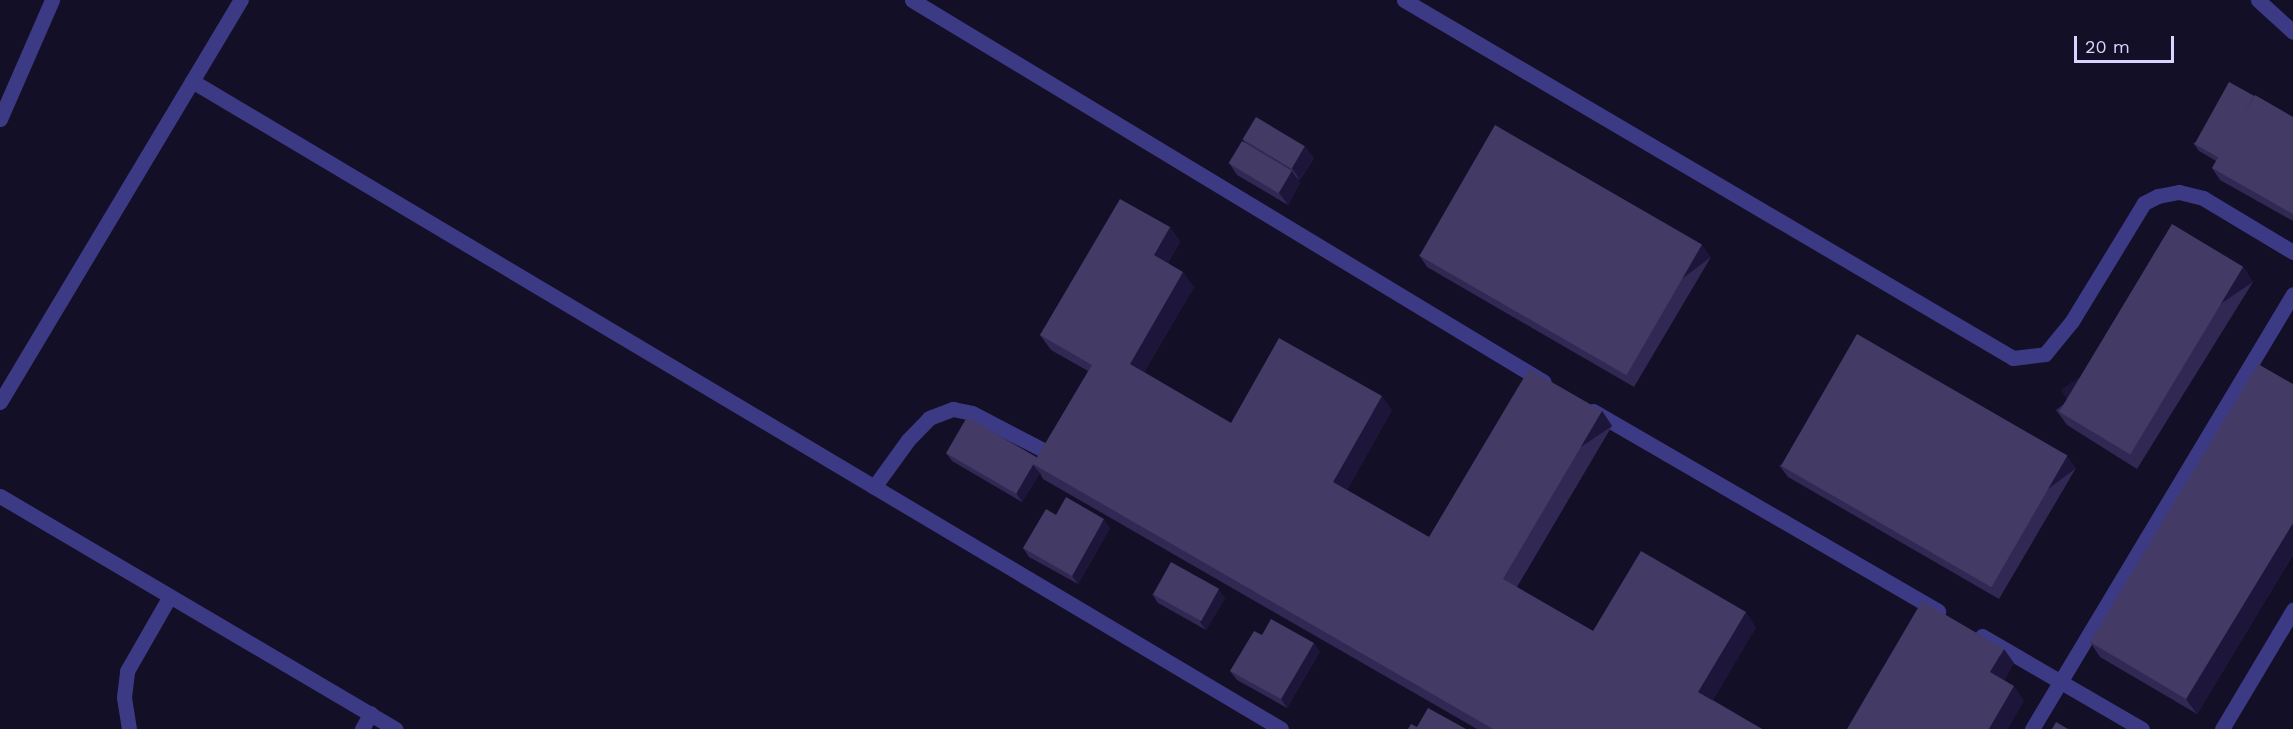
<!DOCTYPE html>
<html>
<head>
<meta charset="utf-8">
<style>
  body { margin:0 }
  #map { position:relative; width:2293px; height:729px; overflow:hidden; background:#130f26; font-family:"Work Sans",sans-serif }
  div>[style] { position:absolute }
  .service>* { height:15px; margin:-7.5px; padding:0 7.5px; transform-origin:7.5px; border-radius:7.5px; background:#3d3a85 }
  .wall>* { inset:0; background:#312854 }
  .shaded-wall>* { inset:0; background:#1d163a; transform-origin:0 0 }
  .building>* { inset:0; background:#433a66; transform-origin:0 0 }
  span { translate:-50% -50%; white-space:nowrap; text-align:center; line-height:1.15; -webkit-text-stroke:4.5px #130f26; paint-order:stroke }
  .scale { position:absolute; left:2074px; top:36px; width:100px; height:27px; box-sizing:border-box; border:3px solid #d9d4ff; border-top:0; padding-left:8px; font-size:18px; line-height:21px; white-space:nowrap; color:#d9d4ff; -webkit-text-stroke:4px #130f26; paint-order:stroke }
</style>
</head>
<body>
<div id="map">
  <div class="service">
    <div style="left:912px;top:0;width:738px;rotate:31.15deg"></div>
    <div style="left:1404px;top:0;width:706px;rotate:30.45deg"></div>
    <div style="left:2013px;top:358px;width:32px;rotate:-7deg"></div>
    <div style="left:2045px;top:354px;width:43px;rotate:-50.7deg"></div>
    <div style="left:2072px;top:321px;width:138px;rotate:-58.6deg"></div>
    <div style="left:2144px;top:203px;width:16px;rotate:-27deg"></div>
    <div style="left:2158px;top:196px;width:21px;rotate:-11deg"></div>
    <div style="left:2179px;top:192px;width:25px;rotate:14deg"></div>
    <div style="left:2203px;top:198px;width:105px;rotate:31deg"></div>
    <div style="left:2258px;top:0;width:47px;rotate:42.4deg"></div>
    <div style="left:192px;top:81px;width:1267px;rotate:30.75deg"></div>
    <div style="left:0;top:119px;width:130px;rotate:-66.4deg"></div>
    <div style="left:0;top:402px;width:469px;rotate:-59.1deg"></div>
    <div style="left:1593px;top:411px;width:399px;rotate:30.1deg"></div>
    <div style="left:874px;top:487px;width:58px;rotate:-54.1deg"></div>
    <div style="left:908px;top:440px;width:30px;rotate:-46deg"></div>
    <div style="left:929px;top:418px;width:26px;rotate:-21deg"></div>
    <div style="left:953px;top:409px;width:19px;rotate:12deg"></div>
    <div style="left:972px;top:413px;width:80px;rotate:27.5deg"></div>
    <div style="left:0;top:496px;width:459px;rotate:30.5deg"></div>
    <div style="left:1982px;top:636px;width:185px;rotate:30.2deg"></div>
    <div style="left:129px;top:729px;width:32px;rotate:-99deg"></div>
    <div style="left:124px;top:697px;width:26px;rotate:-83deg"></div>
    <div style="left:127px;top:671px;width:86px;rotate:-60.2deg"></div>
    <div style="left:362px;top:729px;width:18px;rotate:-61deg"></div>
    <div style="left:2032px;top:729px;width:507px;rotate:-59.04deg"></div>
    <div style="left:2222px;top:729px;width:139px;rotate:-59.2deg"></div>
  </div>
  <div class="wall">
    <div style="clip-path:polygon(2293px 117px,2293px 221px,2220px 180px,2212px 168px,2216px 161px,2199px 151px,2193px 143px)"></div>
    <div style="clip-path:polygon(1242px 139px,1314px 158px,1300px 180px,1297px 178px,1300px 183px,1288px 205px,1237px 175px,1229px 163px,1245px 143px)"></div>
    <div style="clip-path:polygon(1170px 227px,1180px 242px,1168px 263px,1194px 287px,1144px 372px,1231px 423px,1392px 410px,1347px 490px,1429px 537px,1602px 411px,1612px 426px,1517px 587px,1593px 631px,1756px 627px,1713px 700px,1762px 729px,1477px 729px,1043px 479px,1040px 473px,1022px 502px,952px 461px,946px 453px,1037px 458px,1088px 371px,1051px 350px,1040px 335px)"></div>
    <div style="clip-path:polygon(1419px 255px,1711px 257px,1634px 387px,1427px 267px)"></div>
    <div style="clip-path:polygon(2243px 267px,2253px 282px,2137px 469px,2067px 425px,2056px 410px)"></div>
    <div style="clip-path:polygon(2293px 384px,2293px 555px,2197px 714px,2100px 657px,2090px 642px)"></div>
    <div style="clip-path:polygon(1779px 465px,2076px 468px,1999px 599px,1788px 477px)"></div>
    <div style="clip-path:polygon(1056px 515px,1110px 528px,1078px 584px,1029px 557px,1023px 548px)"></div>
    <div style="clip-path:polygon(1152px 594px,1225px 598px,1206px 630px,1158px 603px)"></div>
    <div style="clip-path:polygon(1262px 635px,1320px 651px,1287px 708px,1237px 680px,1230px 671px)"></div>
  </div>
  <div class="shaded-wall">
    <div style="clip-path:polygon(1305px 146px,1314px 158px,1300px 180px,1292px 168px)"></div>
    <div style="clip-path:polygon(1292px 171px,1300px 183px,1288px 205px,1279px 193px)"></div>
    <div style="clip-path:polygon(1170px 227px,1180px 242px,1164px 270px,1154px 255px)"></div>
    <div style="left:1702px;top:245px;width:15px;height:151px;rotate:53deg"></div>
    <div style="left:2243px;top:267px;width:18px;height:220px;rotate:56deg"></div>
    <div style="clip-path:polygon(1183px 272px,1194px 287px,1140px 379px,1130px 364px)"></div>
    <div style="clip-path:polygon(1382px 396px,1392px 410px,1344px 496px,1333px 482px)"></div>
    <div style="left:1602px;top:411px;width:18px;height:195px;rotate:56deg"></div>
    <div style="left:2067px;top:456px;width:15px;height:152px;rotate:53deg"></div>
    <div style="clip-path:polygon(1033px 465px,1040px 473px,1022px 502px,1016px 493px)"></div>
    <div style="clip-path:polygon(1104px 519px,1110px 528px,1078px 584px,1072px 576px)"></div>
    <div style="clip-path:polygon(2293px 523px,2293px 555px,2197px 714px,2186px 699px)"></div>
    <div style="clip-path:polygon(1219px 589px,1225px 598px,1206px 630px,1200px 622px)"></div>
    <div style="clip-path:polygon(1746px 612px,1756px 627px,1709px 707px,1698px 692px)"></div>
    <div style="clip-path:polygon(1314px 643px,1320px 651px,1287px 708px,1281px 699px)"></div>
    <div style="clip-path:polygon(2004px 649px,2014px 663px,2001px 687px,1990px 672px)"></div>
    <div style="clip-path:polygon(2014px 686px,2024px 701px,2008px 729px,1989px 729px)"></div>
  </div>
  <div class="building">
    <div style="left:2229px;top:82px;width:29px;height:71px;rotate:29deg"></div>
    <div style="clip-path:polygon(2255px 95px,2293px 117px,2293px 214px,2212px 168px)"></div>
    <div style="left:1256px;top:117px;width:57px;height:26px;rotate:31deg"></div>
    <div style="left:1495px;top:125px;width:239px;height:151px;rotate:30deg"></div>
    <div style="left:1242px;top:141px;width:58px;height:26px;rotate:31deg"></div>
    <div style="clip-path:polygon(1120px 199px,1170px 227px,1154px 255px,1183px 272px,1130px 364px,1231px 423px,1279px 338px,1382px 396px,1333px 482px,1429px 537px,1529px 369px,1602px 411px,1503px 579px,1593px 631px,1641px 551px,1746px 612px,1698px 692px,1762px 729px,1493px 729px,1033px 464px,1092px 365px,1040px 335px)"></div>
    <div style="left:2172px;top:224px;width:83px;height:219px;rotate:31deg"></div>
    <div style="left:1857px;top:334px;width:243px;height:152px;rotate:30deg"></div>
    <div style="clip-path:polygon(2258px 364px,2293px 384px,2293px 523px,2186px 699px,2090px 642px)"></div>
    <div style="left:967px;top:417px;width:81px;height:42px;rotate:30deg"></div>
    <div style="clip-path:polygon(1066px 497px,1104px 519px,1072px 576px,1023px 548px,1046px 509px,1056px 515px)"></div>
    <div style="left:1171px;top:562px;width:55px;height:37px;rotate:29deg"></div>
    <div style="clip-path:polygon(1922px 601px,2004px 649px,1990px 672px,2014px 686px,1989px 729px,1847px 729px)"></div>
    <div style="clip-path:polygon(1271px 619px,1314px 643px,1281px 699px,1230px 671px,1254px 631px,1262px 635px)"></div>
    <div style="clip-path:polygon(1428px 708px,1466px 729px,1408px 729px,1411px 724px,1417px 727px)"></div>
    <div style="clip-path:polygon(2056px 722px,2068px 729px,2052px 729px)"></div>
  </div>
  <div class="scale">20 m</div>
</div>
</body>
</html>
